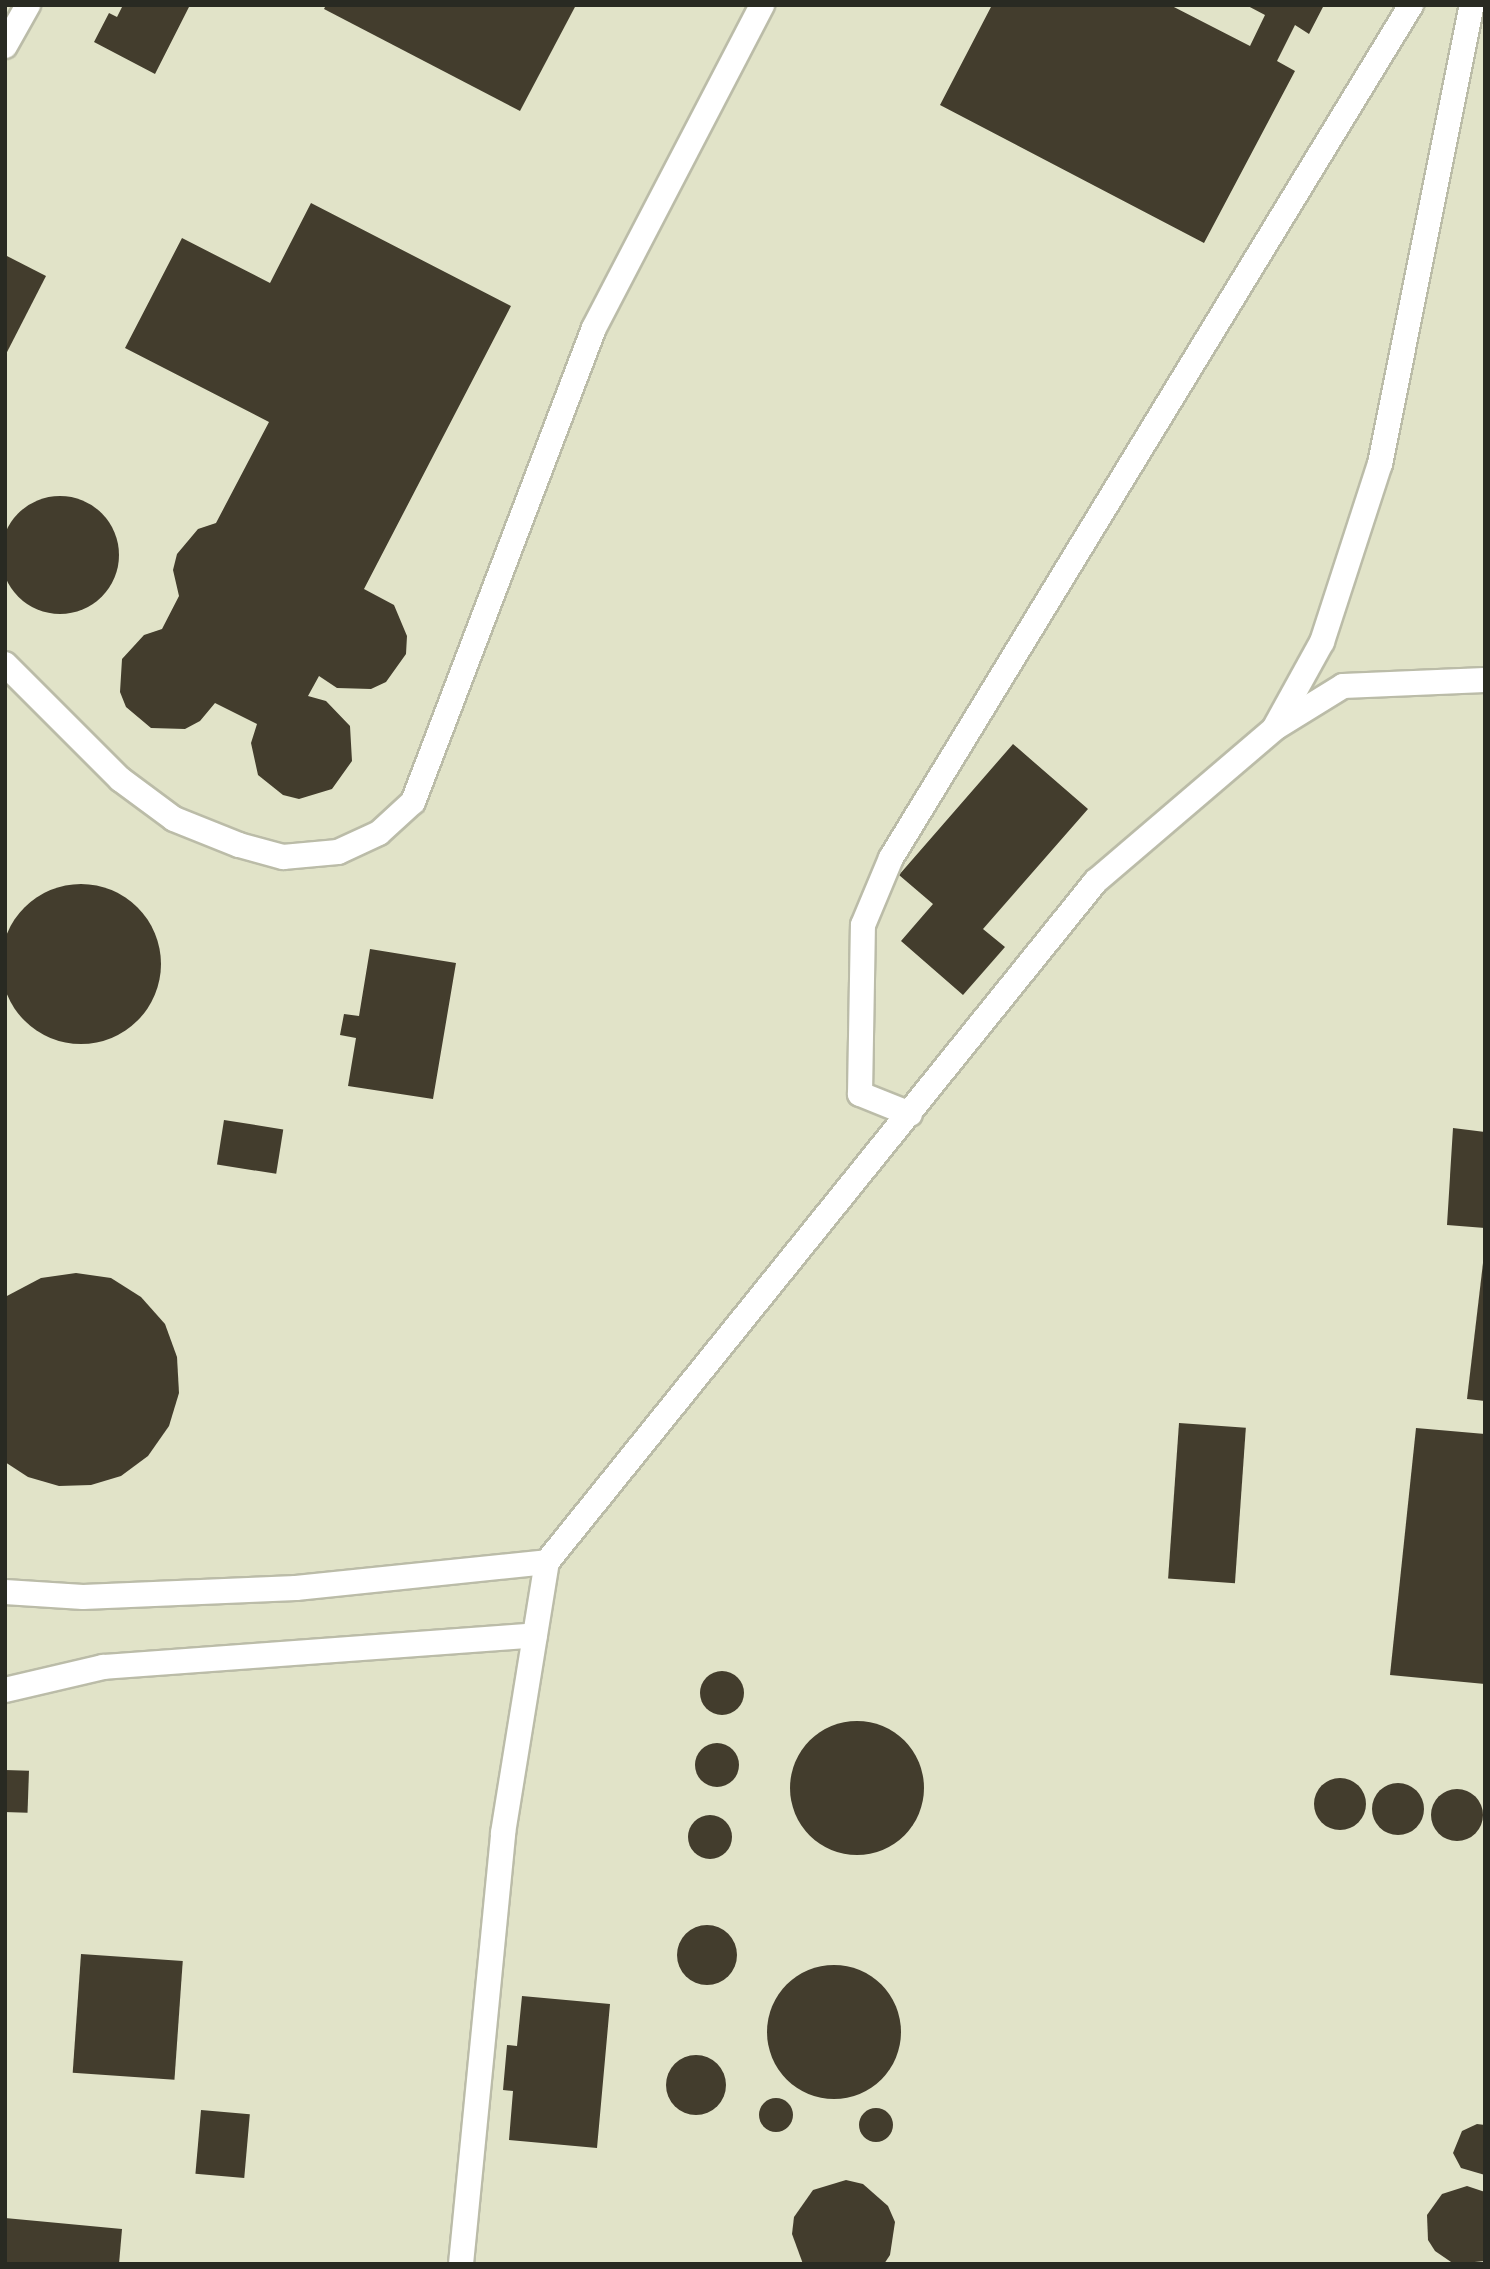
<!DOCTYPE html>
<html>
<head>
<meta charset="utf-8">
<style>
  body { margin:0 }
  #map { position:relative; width:1490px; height:2269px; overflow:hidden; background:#eef0db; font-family:"Roboto Condensed",sans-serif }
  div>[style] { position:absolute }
  .built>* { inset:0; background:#e1e3c8; transform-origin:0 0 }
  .building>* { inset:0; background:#433d2d; transform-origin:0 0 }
  .round { border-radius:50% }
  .roads { filter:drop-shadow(2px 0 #bbbca8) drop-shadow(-2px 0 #bbbca8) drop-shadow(0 2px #bbbca8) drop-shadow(0 -2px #bbbca8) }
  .service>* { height:24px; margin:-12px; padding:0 12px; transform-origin:12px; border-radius:12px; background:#fff }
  span { translate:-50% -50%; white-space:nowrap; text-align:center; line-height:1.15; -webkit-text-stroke:7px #eef0db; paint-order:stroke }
  .frame { position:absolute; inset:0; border:7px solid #292a22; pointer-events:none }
</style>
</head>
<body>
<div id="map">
  <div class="built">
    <div style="left:5px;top:5px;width:1480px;height:2259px"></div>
  </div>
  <div class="building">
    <div style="clip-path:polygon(123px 5px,190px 5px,155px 74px,94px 42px,109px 13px,117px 17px)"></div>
    <div style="clip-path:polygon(326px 5px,576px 5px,520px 111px,324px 9px)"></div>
    <div style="clip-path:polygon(992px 5px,1170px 5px,1250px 46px,1265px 15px,1246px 5px,1324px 5px,1309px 34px,1295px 25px,1277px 61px,1295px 71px,1204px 243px,940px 105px)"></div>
    <div style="clip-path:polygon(311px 203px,511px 306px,364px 589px,394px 605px,407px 636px,406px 654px,386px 682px,371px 689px,337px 688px,319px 676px,308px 696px,326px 701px,350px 726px,352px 761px,332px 789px,299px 799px,283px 795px,258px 775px,251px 743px,257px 724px,215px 703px,200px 721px,185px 729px,151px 728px,126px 707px,120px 692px,122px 659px,144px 635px,162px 629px,179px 596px,173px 570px,177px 554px,198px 529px,216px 523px,269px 422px,125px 348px,182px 238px,270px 283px)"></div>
    <div style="clip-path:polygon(5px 255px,46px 276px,5px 356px)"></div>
    <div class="round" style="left:1px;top:496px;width:118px;height:118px"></div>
    <div style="clip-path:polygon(1013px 744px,1088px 809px,983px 929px,1005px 947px,963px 995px,901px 941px,933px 904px,899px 875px)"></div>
    <div class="round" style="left:1px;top:884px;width:160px;height:160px"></div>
    <div style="clip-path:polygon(370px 949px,456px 963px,433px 1099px,348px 1086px,356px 1038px,340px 1035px,344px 1014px,359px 1016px)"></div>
    <div style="left:224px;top:1120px;width:60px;height:45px;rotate:9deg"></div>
    <div style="clip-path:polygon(1453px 1128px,1485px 1132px,1485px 1228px,1447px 1225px)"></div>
    <div style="clip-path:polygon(1483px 1263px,1485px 1263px,1485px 1401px,1467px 1399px)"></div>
    <div style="clip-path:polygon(76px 1273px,111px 1278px,141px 1297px,165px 1324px,177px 1357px,179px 1393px,169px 1426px,148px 1456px,121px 1476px,91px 1485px,59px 1486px,28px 1477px,5px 1462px,5px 1297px,41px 1278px)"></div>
    <div style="left:1179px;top:1423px;width:67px;height:156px;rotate:4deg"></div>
    <div style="clip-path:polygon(1416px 1428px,1485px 1434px,1485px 1684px,1390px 1675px)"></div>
    <div class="round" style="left:700px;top:1671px;width:44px;height:44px"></div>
    <div class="round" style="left:790px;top:1721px;width:134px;height:134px"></div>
    <div class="round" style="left:695px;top:1743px;width:44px;height:44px"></div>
    <div style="left:5px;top:1770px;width:24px;height:42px;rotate:2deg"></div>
    <div class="round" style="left:1314px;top:1778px;width:52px;height:52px"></div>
    <div class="round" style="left:1372px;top:1783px;width:52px;height:52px"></div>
    <div class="round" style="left:1431px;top:1789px;width:52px;height:52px"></div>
    <div class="round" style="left:688px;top:1815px;width:44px;height:44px"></div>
    <div class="round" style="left:677px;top:1925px;width:60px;height:60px"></div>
    <div style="left:81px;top:1954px;width:102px;height:119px;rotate:4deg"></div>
    <div class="round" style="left:767px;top:1965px;width:134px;height:134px"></div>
    <div style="clip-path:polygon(522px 1996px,610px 2004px,597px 2148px,509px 2140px,513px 2091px,503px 2090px,507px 2045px,517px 2046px)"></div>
    <div class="round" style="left:666px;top:2055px;width:60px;height:60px"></div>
    <div class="round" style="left:759px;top:2098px;width:34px;height:34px"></div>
    <div class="round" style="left:859px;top:2108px;width:34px;height:34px"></div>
    <div style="left:201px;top:2110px;width:49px;height:64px;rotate:5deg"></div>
    <div style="clip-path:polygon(1477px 2124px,1485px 2125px,1485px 2175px,1461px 2168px,1453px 2153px,1462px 2131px)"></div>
    <div style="clip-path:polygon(846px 2180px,863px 2184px,888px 2206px,895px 2222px,890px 2255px,884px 2264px,803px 2264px,792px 2234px,794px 2217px,813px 2190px)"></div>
    <div style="clip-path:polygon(1467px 2186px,1485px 2192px,1485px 2261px,1454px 2264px,1435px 2251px,1428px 2240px,1427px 2215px,1442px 2194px)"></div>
    <div style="clip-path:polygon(5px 2218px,122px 2229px,119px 2264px,5px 2264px)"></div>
  </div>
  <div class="roads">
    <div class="service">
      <div style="left:5px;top:46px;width:47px;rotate:-60.7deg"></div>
      <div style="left:5px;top:664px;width:163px;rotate:45deg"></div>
      <div style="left:120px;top:779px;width:67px;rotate:36.5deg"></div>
      <div style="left:174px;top:819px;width:70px;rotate:21.8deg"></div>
      <div style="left:239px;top:845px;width:46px;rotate:15.3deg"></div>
      <div style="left:283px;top:857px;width:55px;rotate:-5.2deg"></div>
      <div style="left:338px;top:852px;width:45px;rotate:-24.9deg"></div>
      <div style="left:379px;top:833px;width:46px;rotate:-42.4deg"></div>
      <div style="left:413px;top:802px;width:507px;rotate:-69.1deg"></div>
      <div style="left:594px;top:328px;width:364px;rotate:-62.5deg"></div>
      <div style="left:1275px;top:727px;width:97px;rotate:-61.1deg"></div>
      <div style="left:1322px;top:642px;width:187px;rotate:-72deg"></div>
      <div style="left:1380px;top:464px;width:468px;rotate:-78.7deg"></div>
      <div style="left:910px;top:1114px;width:54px;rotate:-158.2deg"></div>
      <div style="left:860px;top:1094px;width:169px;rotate:-89deg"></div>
      <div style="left:863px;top:925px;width:73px;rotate:-67.3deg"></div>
      <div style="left:891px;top:858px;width:999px;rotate:-58.63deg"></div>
      <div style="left:5px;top:1592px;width:78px;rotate:3.7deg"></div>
      <div style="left:83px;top:1597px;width:213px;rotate:-2.4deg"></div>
      <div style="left:296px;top:1588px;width:252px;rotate:-5.9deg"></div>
      <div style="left:5px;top:1690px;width:101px;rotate:-13.2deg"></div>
      <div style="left:103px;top:1667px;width:433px;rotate:-4.2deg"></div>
      <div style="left:461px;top:2264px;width:433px;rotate:-84.4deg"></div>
      <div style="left:503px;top:1833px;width:275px;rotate:-80.8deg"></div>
      <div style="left:547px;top:1562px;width:875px;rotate:-51.13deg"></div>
      <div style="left:1096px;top:881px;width:235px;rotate:-40.5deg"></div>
      <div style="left:1275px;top:728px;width:80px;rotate:-31.7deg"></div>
      <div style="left:1343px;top:686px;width:142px;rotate:-2.4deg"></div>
    </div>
  </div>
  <div class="frame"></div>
</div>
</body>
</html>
